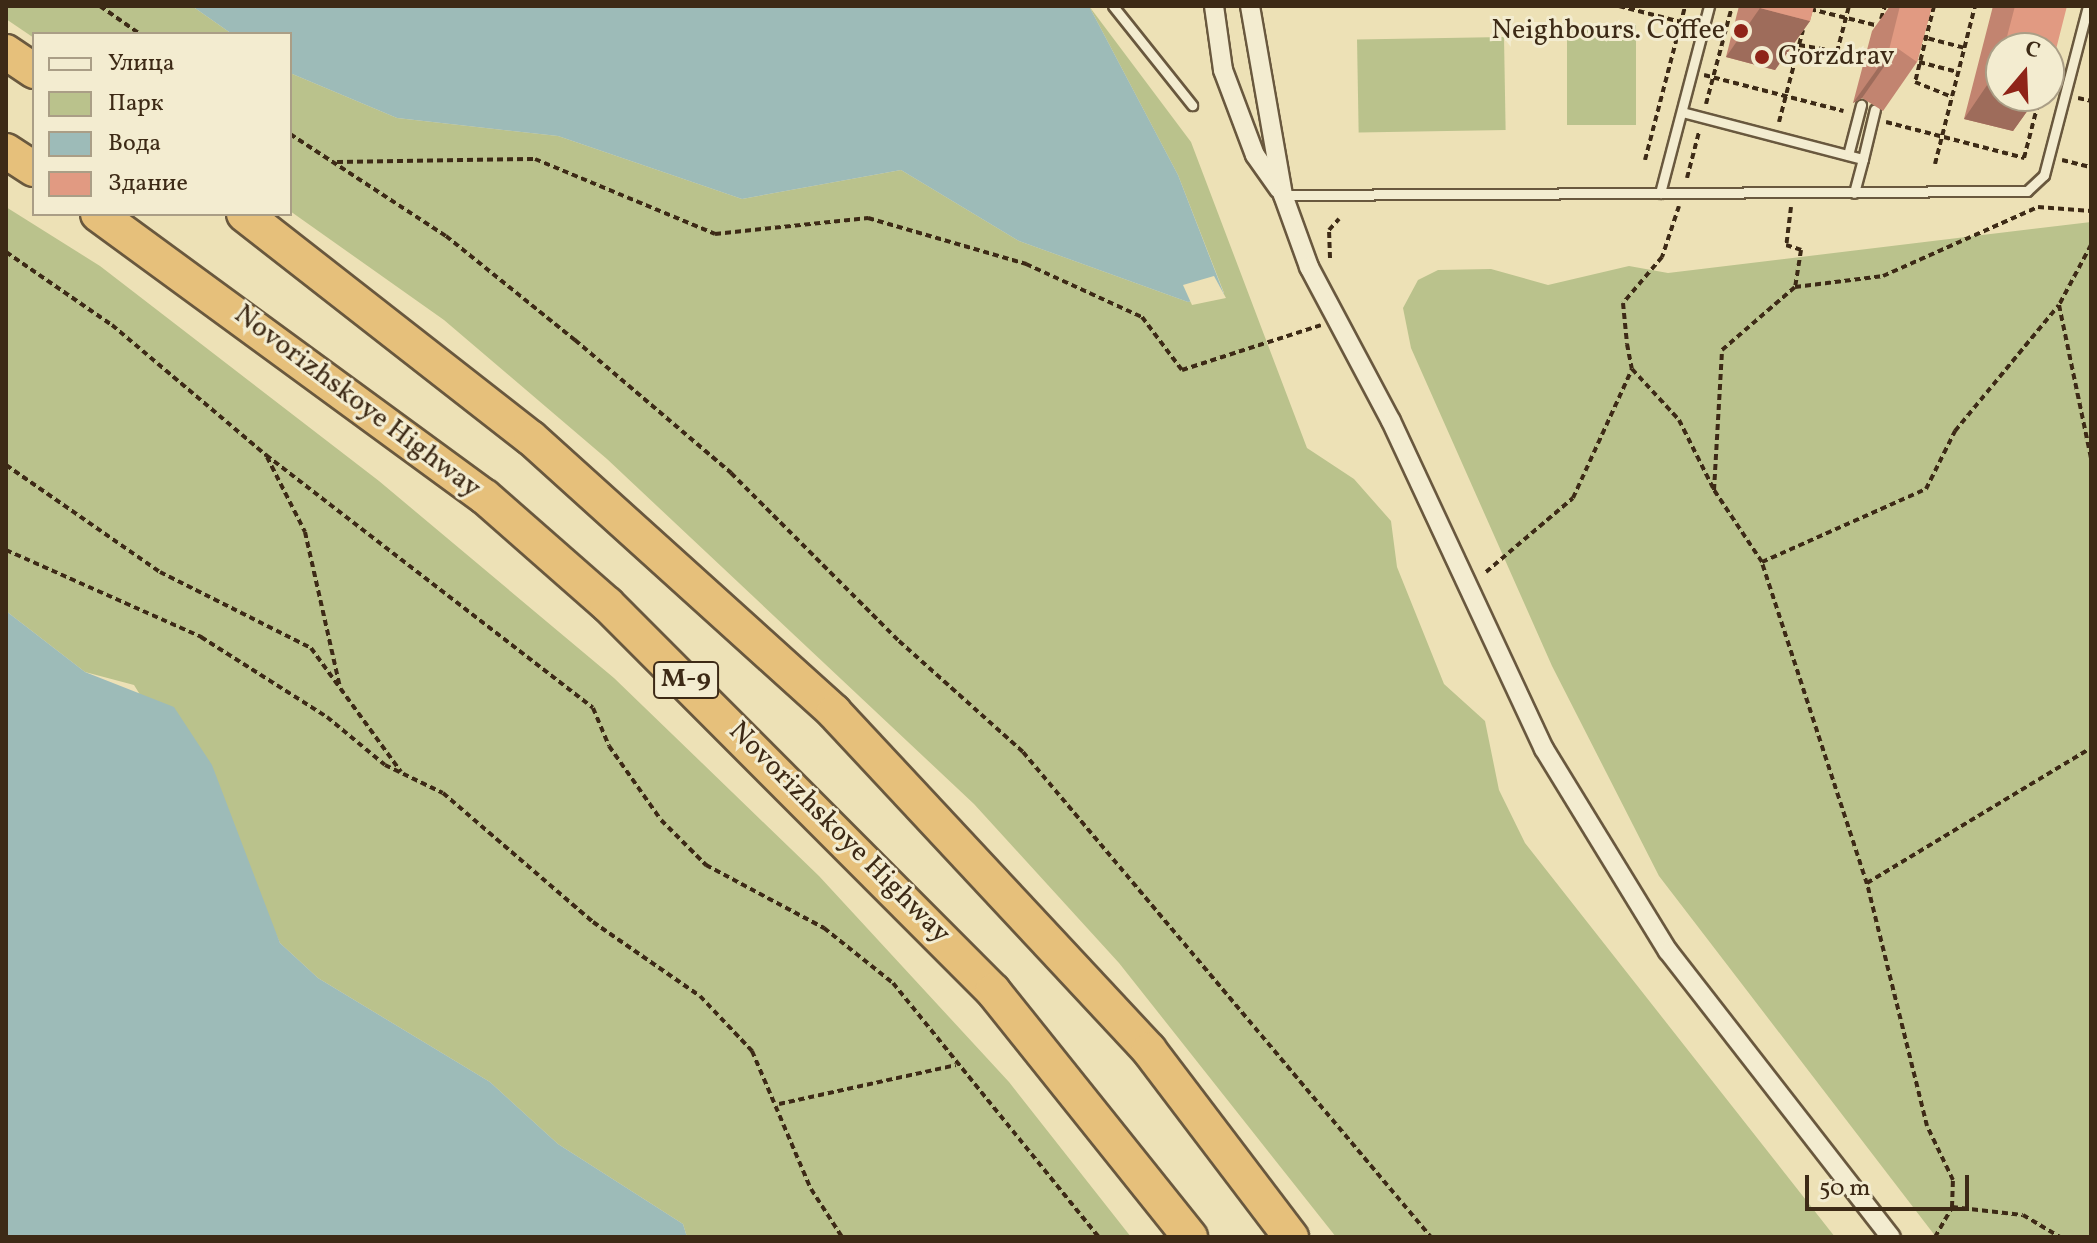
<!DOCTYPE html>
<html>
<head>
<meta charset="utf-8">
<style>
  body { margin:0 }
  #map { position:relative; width:2097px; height:1243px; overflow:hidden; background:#ede1b6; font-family:Vollkorn,serif }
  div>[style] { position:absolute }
  .green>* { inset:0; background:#bac28c; transform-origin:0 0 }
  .water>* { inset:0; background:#9dbbb8 }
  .pier>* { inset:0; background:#ede1b6 }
  .path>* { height:4px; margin-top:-2px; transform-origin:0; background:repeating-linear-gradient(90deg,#3d2a16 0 6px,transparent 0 10px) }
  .roads { filter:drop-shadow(2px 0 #69583e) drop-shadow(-2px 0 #69583e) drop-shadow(0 2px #69583e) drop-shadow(0 -2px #69583e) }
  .service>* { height:9px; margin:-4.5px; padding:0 4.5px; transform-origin:4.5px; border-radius:4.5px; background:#f3ecd0 }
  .minor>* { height:18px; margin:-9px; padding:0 9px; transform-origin:9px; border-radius:9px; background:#f3ecd0 }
  .motorway>* { height:34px; margin:-17px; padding:0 17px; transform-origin:17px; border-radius:17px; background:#e6c07b }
  .wall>* { inset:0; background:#c28470 }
  .shaded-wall>* { inset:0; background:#9e6c5b }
  .building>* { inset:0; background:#e19a82 }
  .dots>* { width:22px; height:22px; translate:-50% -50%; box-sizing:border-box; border:4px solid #f3ecd0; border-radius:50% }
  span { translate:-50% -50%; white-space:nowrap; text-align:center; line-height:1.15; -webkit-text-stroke:6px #f3ecd0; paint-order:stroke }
  .shield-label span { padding:2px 6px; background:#f3ecd0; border:2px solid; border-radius:6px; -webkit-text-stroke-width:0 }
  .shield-label { font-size:26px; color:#3d2a16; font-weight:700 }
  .poi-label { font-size:28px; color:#3d2a16 }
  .right { translate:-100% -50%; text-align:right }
  .left { translate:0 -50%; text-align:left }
  .street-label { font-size:28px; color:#3d2a16 }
  .frame { position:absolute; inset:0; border:8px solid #3d2a16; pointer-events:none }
  .legend { position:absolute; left:32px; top:32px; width:260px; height:184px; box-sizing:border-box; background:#f3ecd0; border:2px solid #aa9e86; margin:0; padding:10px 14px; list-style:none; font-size:24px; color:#3d2a16 }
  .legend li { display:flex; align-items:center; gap:16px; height:40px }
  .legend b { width:40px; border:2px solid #aa9e86 }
  .north { position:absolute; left:1985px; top:32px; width:80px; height:80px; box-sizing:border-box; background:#f3ecd0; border:2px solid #aa9e86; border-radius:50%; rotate:19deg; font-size:22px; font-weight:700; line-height:32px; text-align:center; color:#3d2a16 }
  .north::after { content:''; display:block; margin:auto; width:28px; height:36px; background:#8f2418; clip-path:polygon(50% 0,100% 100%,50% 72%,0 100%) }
  .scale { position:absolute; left:1805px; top:1175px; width:164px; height:36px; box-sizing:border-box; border:4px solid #3d2a16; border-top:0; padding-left:10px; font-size:24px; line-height:28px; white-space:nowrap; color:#3d2a16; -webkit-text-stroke:6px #f3ecd0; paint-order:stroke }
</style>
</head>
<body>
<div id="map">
  <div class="green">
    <div style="clip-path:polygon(6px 6px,192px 6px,232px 34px,34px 38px,6px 19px)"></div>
    <div style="clip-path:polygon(1089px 6px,1191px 142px,1307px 448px,1354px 479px,1391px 521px,1397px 567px,1444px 684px,1485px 721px,1499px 790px,1525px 843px,1835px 1237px,1336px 1237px,1119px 963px,974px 804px,607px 459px,444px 320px,290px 211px,290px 73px,397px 118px,558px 136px,742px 199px,901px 170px,1019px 241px,1188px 302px,1224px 293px,1178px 175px)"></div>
    <div style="left:1567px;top:25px;width:69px;height:100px"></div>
    <div style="left:1504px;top:37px;width:93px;height:147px;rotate:89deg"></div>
    <div style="clip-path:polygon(6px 207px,100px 266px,379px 481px,614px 678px,819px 876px,1009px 1082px,1131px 1237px,687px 1237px,683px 1224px,558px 1144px,490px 1082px,318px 978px,280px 943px,242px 859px,134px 685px,85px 672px,6px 611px)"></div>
    <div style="clip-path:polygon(2091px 222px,2091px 1237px,1936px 1237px,1659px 876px,1552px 666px,1411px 348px,1403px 308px,1418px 280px,1438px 270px,1491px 269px,1548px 285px,1629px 266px,1668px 273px)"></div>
  </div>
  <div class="water">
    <div style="clip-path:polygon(192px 6px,1089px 6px,1178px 175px,1224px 294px,1188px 302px,1019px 241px,901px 170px,742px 199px,558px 136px,397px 118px,290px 73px,290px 34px,232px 34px)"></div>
    <div style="clip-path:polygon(6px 611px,85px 672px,174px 707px,212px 765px,280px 943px,318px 978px,490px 1082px,558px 1144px,683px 1224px,687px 1237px,6px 1237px)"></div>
  </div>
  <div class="pier">
    <div style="clip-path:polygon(1214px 276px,1226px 298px,1192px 305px,1183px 285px)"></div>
  </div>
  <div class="path">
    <div style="left:100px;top:6px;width:49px;rotate:35deg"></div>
    <div style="left:1619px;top:6px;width:64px;rotate:14.5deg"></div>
    <div style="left:1934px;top:6px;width:78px;rotate:104deg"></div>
    <div style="left:1915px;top:82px;width:40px;rotate:22deg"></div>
    <div style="left:1810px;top:9px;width:71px;rotate:13.8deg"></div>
    <div style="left:1881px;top:19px;width:14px;rotate:-73deg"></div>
    <div style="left:1919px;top:36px;width:48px;rotate:14.6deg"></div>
    <div style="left:1799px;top:45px;width:39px;rotate:10deg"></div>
    <div style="left:1837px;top:52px;width:48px;rotate:-75.4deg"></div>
    <div style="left:1919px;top:62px;width:40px;rotate:14.4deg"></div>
    <div style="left:1704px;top:75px;width:144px;rotate:14.5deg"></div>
    <div style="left:2078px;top:98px;width:13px;rotate:13deg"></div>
    <div style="left:1706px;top:104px;width:101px;rotate:-75.1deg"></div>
    <div style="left:1779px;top:122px;width:95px;rotate:-75.4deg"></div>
    <div style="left:1886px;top:122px;width:143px;rotate:14.6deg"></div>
    <div style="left:2024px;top:158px;width:64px;rotate:-75.5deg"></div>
    <div style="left:290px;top:134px;width:186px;rotate:33.2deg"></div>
    <div style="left:446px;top:236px;width:166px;rotate:38.9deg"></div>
    <div style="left:575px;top:340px;width:205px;rotate:40.4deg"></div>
    <div style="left:731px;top:473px;width:238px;rotate:45deg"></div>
    <div style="left:899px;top:641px;width:166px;rotate:41.8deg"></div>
    <div style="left:1023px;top:752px;width:634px;rotate:49.93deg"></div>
    <div style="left:1645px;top:160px;width:159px;rotate:-75.4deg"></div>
    <div style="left:2062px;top:160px;width:30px;rotate:14deg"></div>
    <div style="left:337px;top:162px;width:198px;rotate:-0.9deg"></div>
    <div style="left:535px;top:159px;width:195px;rotate:22.6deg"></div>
    <div style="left:715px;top:234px;width:154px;rotate:-6deg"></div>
    <div style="left:868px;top:218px;width:165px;rotate:16.2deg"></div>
    <div style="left:1026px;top:264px;width:128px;rotate:24.6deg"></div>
    <div style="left:1142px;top:317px;width:66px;rotate:53deg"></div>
    <div style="left:1182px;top:370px;width:146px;rotate:-17.9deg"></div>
    <div style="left:1935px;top:164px;width:163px;rotate:-75.8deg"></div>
    <div style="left:1687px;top:178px;width:48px;rotate:-75.4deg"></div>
    <div style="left:1679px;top:206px;width:54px;rotate:108.4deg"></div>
    <div style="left:1662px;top:257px;width:60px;rotate:130.3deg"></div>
    <div style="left:1623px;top:303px;width:41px;rotate:84.4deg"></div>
    <div style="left:1627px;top:344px;width:25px;rotate:79deg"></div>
    <div style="left:1632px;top:369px;width:69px;rotate:47.3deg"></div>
    <div style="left:1679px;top:420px;width:76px;rotate:63.4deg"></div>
    <div style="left:1791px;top:207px;width:38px;rotate:97deg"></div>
    <div style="left:1786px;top:245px;width:16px;rotate:18deg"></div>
    <div style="left:1801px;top:250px;width:37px;rotate:99deg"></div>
    <div style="left:2091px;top:245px;width:68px;rotate:118.1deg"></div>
    <div style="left:2059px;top:305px;width:156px;rotate:78.2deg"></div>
    <div style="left:6px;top:252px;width:129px;rotate:34.6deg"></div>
    <div style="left:112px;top:325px;width:202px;rotate:40.2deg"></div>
    <div style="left:266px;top:455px;width:413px;rotate:37.7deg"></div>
    <div style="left:593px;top:708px;width:41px;rotate:67.2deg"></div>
    <div style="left:609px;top:746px;width:90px;rotate:54.9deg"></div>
    <div style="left:661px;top:820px;width:64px;rotate:45deg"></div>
    <div style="left:706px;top:865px;width:134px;rotate:28.1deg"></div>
    <div style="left:824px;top:928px;width:88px;rotate:38.6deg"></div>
    <div style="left:893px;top:983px;width:327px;rotate:51deg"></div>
    <div style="left:1330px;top:258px;width:28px;rotate:-92deg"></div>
    <div style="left:1329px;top:230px;width:15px;rotate:-48deg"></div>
    <div style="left:267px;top:457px;width:84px;rotate:63.1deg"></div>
    <div style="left:305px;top:532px;width:159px;rotate:77.3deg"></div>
    <div style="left:6px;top:465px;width:188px;rotate:34.8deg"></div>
    <div style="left:160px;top:572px;width:169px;rotate:26.7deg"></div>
    <div style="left:311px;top:648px;width:153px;rotate:54deg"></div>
    <div style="left:6px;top:550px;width:214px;rotate:24deg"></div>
    <div style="left:201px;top:637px;width:149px;rotate:32.4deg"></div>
    <div style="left:327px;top:717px;width:75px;rotate:39.6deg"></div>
    <div style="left:385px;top:765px;width:64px;rotate:25.8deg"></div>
    <div style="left:443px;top:793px;width:198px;rotate:40.7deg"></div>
    <div style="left:593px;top:922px;width:130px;rotate:34.7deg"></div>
    <div style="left:700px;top:996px;width:76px;rotate:46.6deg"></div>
    <div style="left:752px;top:1051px;width:150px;rotate:66.9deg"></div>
    <div style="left:811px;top:1189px;width:57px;rotate:57.1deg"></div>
    <div style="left:1762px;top:562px;width:180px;rotate:-24deg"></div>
    <div style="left:1926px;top:489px;width:65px;rotate:-63.4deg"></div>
    <div style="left:1955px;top:431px;width:163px;rotate:-50.5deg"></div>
    <div style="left:1486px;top:572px;width:114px;rotate:-40.4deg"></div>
    <div style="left:1573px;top:498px;width:142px;rotate:-65.4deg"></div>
    <div style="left:1867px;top:883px;width:262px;rotate:-31.1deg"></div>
    <div style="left:779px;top:1104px;width:181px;rotate:-12.4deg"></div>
    <div style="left:1952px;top:1207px;width:27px;rotate:-88deg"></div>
    <div style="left:1953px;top:1180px;width:60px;rotate:-115.7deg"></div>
    <div style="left:1927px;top:1126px;width:249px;rotate:-103.9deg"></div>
    <div style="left:1867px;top:884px;width:339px;rotate:-108.1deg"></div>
    <div style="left:1762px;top:562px;width:87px;rotate:-123.7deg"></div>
    <div style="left:1714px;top:490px;width:140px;rotate:-86.7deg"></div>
    <div style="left:1722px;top:350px;width:96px;rotate:-40.8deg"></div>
    <div style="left:1795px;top:287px;width:89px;rotate:-7.1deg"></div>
    <div style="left:1883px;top:276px;width:170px;rotate:-24deg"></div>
    <div style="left:2038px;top:207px;width:53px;rotate:4.3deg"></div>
    <div style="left:1935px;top:1237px;width:34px;rotate:-60deg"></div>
    <div style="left:1952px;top:1207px;width:71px;rotate:6.4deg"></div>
    <div style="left:2023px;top:1215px;width:43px;rotate:30.7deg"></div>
  </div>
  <div class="roads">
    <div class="service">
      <div style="left:1113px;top:6px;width:127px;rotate:51.4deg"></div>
      <div style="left:1682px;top:112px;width:187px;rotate:14.6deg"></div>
      <div style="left:1863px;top:159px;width:35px;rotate:105deg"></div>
      <div style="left:1848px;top:155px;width:52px;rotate:-75.4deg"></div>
      <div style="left:1863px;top:159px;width:51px;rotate:-76.5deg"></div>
      <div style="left:1660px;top:193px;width:193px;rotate:-75.3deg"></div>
      <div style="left:1283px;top:195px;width:744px;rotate:-0.31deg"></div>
      <div style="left:2027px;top:191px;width:23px;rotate:-43deg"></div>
      <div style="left:2044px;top:175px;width:175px;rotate:-75.4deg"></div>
    </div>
    <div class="minor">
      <div style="left:1214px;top:6px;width:65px;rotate:82deg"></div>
      <div style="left:1223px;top:70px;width:91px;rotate:69.4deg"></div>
      <div style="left:1255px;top:155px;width:42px;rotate:54.8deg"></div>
      <div style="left:1250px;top:6px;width:192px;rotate:80.1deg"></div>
      <div style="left:1283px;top:195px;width:77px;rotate:70.1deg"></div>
      <div style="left:1309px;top:267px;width:174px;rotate:62deg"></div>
      <div style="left:1391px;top:421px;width:362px;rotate:65deg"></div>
      <div style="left:1544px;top:749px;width:237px;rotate:58.5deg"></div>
      <div style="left:1668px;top:951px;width:363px;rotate:52.1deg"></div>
    </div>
    <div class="motorway">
      <div style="left:6px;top:52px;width:34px;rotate:34deg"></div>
      <div style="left:6px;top:151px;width:33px;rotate:33deg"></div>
      <div style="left:98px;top:214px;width:479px;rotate:36.2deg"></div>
      <div style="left:485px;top:497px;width:162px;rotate:41.3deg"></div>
      <div style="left:607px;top:604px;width:547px;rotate:45.07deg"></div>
      <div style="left:993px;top:991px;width:315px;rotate:51.3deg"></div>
      <div style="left:244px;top:214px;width:364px;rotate:38deg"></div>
      <div style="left:531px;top:438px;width:409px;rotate:42.1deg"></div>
      <div style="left:834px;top:712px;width:462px;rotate:47deg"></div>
      <div style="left:1149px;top:1050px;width:235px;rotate:52.8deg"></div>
    </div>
  </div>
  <div class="wall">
    <div style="clip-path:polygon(1739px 6px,1814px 6px,1810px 21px,1775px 70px,1726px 57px)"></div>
    <div style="clip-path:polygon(1890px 6px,1932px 6px,1917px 62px,1883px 111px,1862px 98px,1853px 103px,1872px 31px)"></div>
    <div style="clip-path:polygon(1993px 6px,2067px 6px,2049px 48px,2001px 48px,2001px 96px,2038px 96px,2013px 131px,1964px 119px)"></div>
  </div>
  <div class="shaded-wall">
    <div style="clip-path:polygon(1760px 8px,1810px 21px,1775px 70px,1726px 57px)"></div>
    <div style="clip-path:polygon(1897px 48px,1862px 98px,1853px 103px,1888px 54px)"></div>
    <div style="clip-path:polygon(1998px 69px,2001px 70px,2001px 96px,2038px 96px,2013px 131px,1964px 119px)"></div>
  </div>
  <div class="building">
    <div style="clip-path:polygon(1761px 6px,1814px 6px,1810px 21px,1760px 8px)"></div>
    <div style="clip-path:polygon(1900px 6px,1932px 6px,1917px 62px,1897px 48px,1888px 54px)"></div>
    <div style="clip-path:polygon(2015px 6px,2067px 6px,2049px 77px,2049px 48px,2004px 48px)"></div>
  </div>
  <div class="dots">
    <div style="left:1741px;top:31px;background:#8f2418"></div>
    <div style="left:1762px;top:57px;background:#8f2418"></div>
  </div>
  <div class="shield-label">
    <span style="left:686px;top:680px">М-9</span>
  </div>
  <div class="poi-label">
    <span class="right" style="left:1725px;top:31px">Neighbours. Coffee</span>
    <span class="left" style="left:1778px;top:57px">Gorzdrav</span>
  </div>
  <div class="street-label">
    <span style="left:357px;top:402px;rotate:37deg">Novorizhskoye Highway</span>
    <span style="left:839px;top:833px;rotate:45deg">Novorizhskoye Highway</span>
  </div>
  <div class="frame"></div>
  <ul class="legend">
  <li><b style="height:10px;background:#f3ecd0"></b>Улица</li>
  <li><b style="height:22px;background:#bac28c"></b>Парк</li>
  <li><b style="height:22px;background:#9dbbb8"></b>Вода</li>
  <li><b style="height:22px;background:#e19a82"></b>Здание</li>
  </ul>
  <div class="north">С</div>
  <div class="scale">50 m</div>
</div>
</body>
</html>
